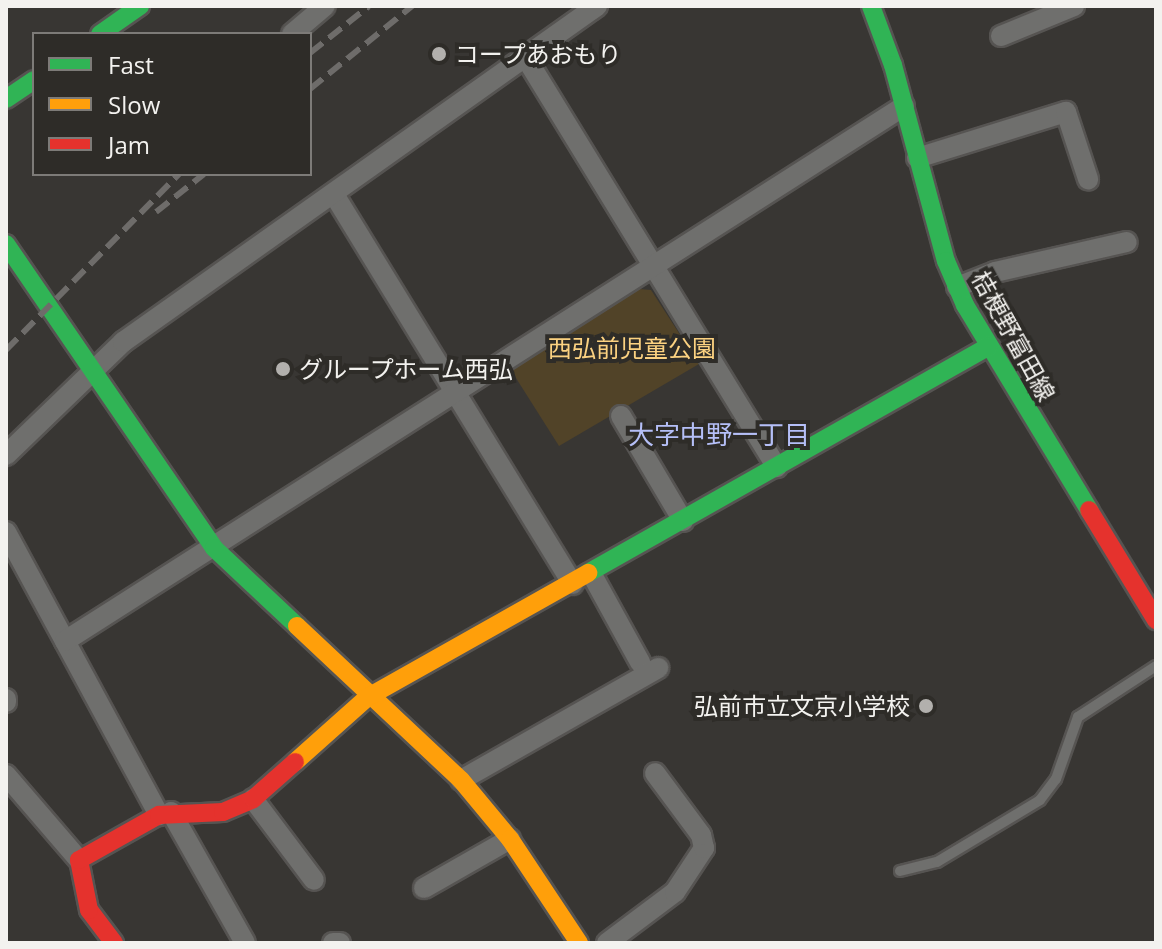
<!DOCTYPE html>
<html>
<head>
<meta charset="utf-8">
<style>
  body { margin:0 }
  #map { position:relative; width:1162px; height:949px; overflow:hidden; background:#383633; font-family:"Open Sans","Noto Sans JP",sans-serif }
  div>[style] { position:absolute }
  .green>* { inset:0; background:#514328 }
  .roads { filter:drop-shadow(2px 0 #565452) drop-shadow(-2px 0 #565452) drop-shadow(0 2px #565452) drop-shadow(0 -2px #565452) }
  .lane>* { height:10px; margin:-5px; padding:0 5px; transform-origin:5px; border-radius:5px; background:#6f6f6d }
  .street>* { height:20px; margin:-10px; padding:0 10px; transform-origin:10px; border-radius:10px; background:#6f6f6d }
  .fast>* { height:18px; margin:-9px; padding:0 9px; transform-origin:9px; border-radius:9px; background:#30b455 }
  .slow>* { height:18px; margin:-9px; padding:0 9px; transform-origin:9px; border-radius:9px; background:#ff9f0a }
  .jam>* { height:18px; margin:-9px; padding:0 9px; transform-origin:9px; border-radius:9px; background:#e5322d }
  .rail>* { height:6px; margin-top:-3px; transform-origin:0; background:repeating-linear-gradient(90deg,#6e6c6a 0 16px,transparent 0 24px) }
  .dots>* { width:22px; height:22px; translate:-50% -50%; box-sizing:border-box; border:4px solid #2e2c28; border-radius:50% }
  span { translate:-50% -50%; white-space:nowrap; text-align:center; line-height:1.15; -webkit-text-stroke:8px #2e2c28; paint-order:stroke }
  .poi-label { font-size:24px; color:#f3f2ef }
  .left { translate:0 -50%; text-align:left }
  .right { translate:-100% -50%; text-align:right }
  .street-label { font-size:24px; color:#f3f2ef }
  .park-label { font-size:24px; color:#fcd281 }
  .neighbourhood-label { font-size:26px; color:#b5bff7 }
  .frame { position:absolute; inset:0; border:8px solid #f3f2ef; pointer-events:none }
  .legend { position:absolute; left:32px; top:32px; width:280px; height:144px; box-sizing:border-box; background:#2e2c28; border:2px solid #7d7b78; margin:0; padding:10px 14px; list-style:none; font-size:24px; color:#f3f2ef }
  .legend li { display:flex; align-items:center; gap:16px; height:40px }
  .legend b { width:40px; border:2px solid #7d7b78 }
</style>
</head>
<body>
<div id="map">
  <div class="green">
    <div style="clip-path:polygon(639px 289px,651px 290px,699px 364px,559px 446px,509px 367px)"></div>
  </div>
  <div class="roads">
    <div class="lane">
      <div style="left:900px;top:871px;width:38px;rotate:-14deg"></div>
      <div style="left:937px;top:862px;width:120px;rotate:-31deg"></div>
      <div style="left:1040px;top:800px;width:26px;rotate:-53deg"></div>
      <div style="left:1056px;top:779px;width:66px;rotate:-70.5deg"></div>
      <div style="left:1078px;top:717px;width:93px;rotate:-33.2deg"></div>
    </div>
    <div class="street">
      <div style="left:292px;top:34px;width:43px;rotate:-40.3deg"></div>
      <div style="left:1001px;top:36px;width:79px;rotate:-22.3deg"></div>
      <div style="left:526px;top:58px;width:480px;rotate:58.5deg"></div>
      <div style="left:917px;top:158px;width:156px;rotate:-17.2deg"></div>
      <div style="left:1066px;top:112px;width:71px;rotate:71.8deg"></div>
      <div style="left:335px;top:196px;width:455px;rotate:58.5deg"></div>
      <div style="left:957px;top:287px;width:41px;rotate:-21.5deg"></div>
      <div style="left:995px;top:272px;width:135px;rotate:-12.8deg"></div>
      <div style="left:621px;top:416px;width:122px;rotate:59.4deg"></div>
      <div style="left:6px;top:455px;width:163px;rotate:-44deg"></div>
      <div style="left:123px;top:342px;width:581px;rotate:-35.33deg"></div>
      <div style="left:6px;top:532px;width:322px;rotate:61.6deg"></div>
      <div style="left:591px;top:573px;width:102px;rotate:61.2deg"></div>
      <div style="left:65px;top:641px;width:995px;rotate:-32.52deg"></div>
      <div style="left:6px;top:699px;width:3px;rotate:90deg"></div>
      <div style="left:6px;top:775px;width:112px;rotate:49.3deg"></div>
      <div style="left:461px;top:780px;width:227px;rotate:-29.6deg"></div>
      <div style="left:253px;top:799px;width:101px;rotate:53deg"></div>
      <div style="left:171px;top:812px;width:150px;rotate:60.5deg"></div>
      <div style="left:424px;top:888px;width:99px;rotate:-29.7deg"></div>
      <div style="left:333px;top:943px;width:7px"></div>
      <div style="left:607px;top:943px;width:85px;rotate:-36.9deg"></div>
      <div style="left:675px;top:892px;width:53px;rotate:-56.6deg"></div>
      <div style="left:704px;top:848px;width:13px;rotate:-103deg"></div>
      <div style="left:701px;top:835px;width:77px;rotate:-126.6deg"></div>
    </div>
    <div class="fast">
      <div style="left:871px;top:6px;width:63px;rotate:69.6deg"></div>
      <div style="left:893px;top:65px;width:203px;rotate:74.9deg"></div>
      <div style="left:946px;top:261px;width:48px;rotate:66.6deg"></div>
      <div style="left:965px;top:305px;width:240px;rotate:58.8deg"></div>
      <div style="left:100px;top:34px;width:49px;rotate:-35deg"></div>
      <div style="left:6px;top:99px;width:34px;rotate:-34deg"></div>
      <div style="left:6px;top:244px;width:368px;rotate:55.6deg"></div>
      <div style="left:214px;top:548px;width:114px;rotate:43.2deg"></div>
      <div style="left:588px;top:573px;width:461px;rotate:-29.5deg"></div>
    </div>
    <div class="slow">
      <div style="left:297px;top:626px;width:225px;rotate:43.2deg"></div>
      <div style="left:461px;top:780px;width:77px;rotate:50.3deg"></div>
      <div style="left:510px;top:839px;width:125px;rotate:56.4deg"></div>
      <div style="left:295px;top:762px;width:98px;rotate:-41.7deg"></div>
      <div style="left:368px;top:697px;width:253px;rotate:-29.4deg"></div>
    </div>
    <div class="jam">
      <div style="left:1089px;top:510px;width:129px;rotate:58.7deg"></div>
      <div style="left:114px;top:943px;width:41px;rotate:-127.1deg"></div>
      <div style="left:89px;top:910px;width:51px;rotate:-101.3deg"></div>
      <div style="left:79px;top:860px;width:92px;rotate:-29.4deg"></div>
      <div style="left:159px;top:815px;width:64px;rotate:-2.7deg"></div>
      <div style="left:223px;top:812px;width:33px;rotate:-23deg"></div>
      <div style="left:253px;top:799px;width:56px;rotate:-41.4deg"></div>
    </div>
  </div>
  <div class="rail">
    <div style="left:310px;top:53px;width:75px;rotate:-38.5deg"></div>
    <div style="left:310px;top:89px;width:132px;rotate:-39.1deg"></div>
    <div style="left:156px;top:212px;width:61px;rotate:-38.4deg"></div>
    <div style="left:6px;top:350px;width:247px;rotate:-45.5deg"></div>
  </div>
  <div class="dots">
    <div style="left:439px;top:54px;background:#b2b0ad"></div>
    <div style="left:283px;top:369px;background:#b2b0ad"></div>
    <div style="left:926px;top:706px;background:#b2b0ad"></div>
  </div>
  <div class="poi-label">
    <span class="left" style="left:455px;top:54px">コープあおもり</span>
    <span class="left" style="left:299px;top:369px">グループホーム西弘</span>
    <span class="right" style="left:910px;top:706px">弘前市立文京小学校</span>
  </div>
  <div class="street-label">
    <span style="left:1014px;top:336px;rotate:61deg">桔梗野富田線</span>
  </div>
  <div class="park-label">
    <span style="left:632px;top:348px">西弘前児童公園</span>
  </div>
  <div class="neighbourhood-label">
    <span style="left:719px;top:435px">大字中野一丁目</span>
  </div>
  <div class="frame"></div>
  <ul class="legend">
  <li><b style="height:10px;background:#30b455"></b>Fast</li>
  <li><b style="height:10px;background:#ff9f0a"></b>Slow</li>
  <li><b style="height:10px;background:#e5322d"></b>Jam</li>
  </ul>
</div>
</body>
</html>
